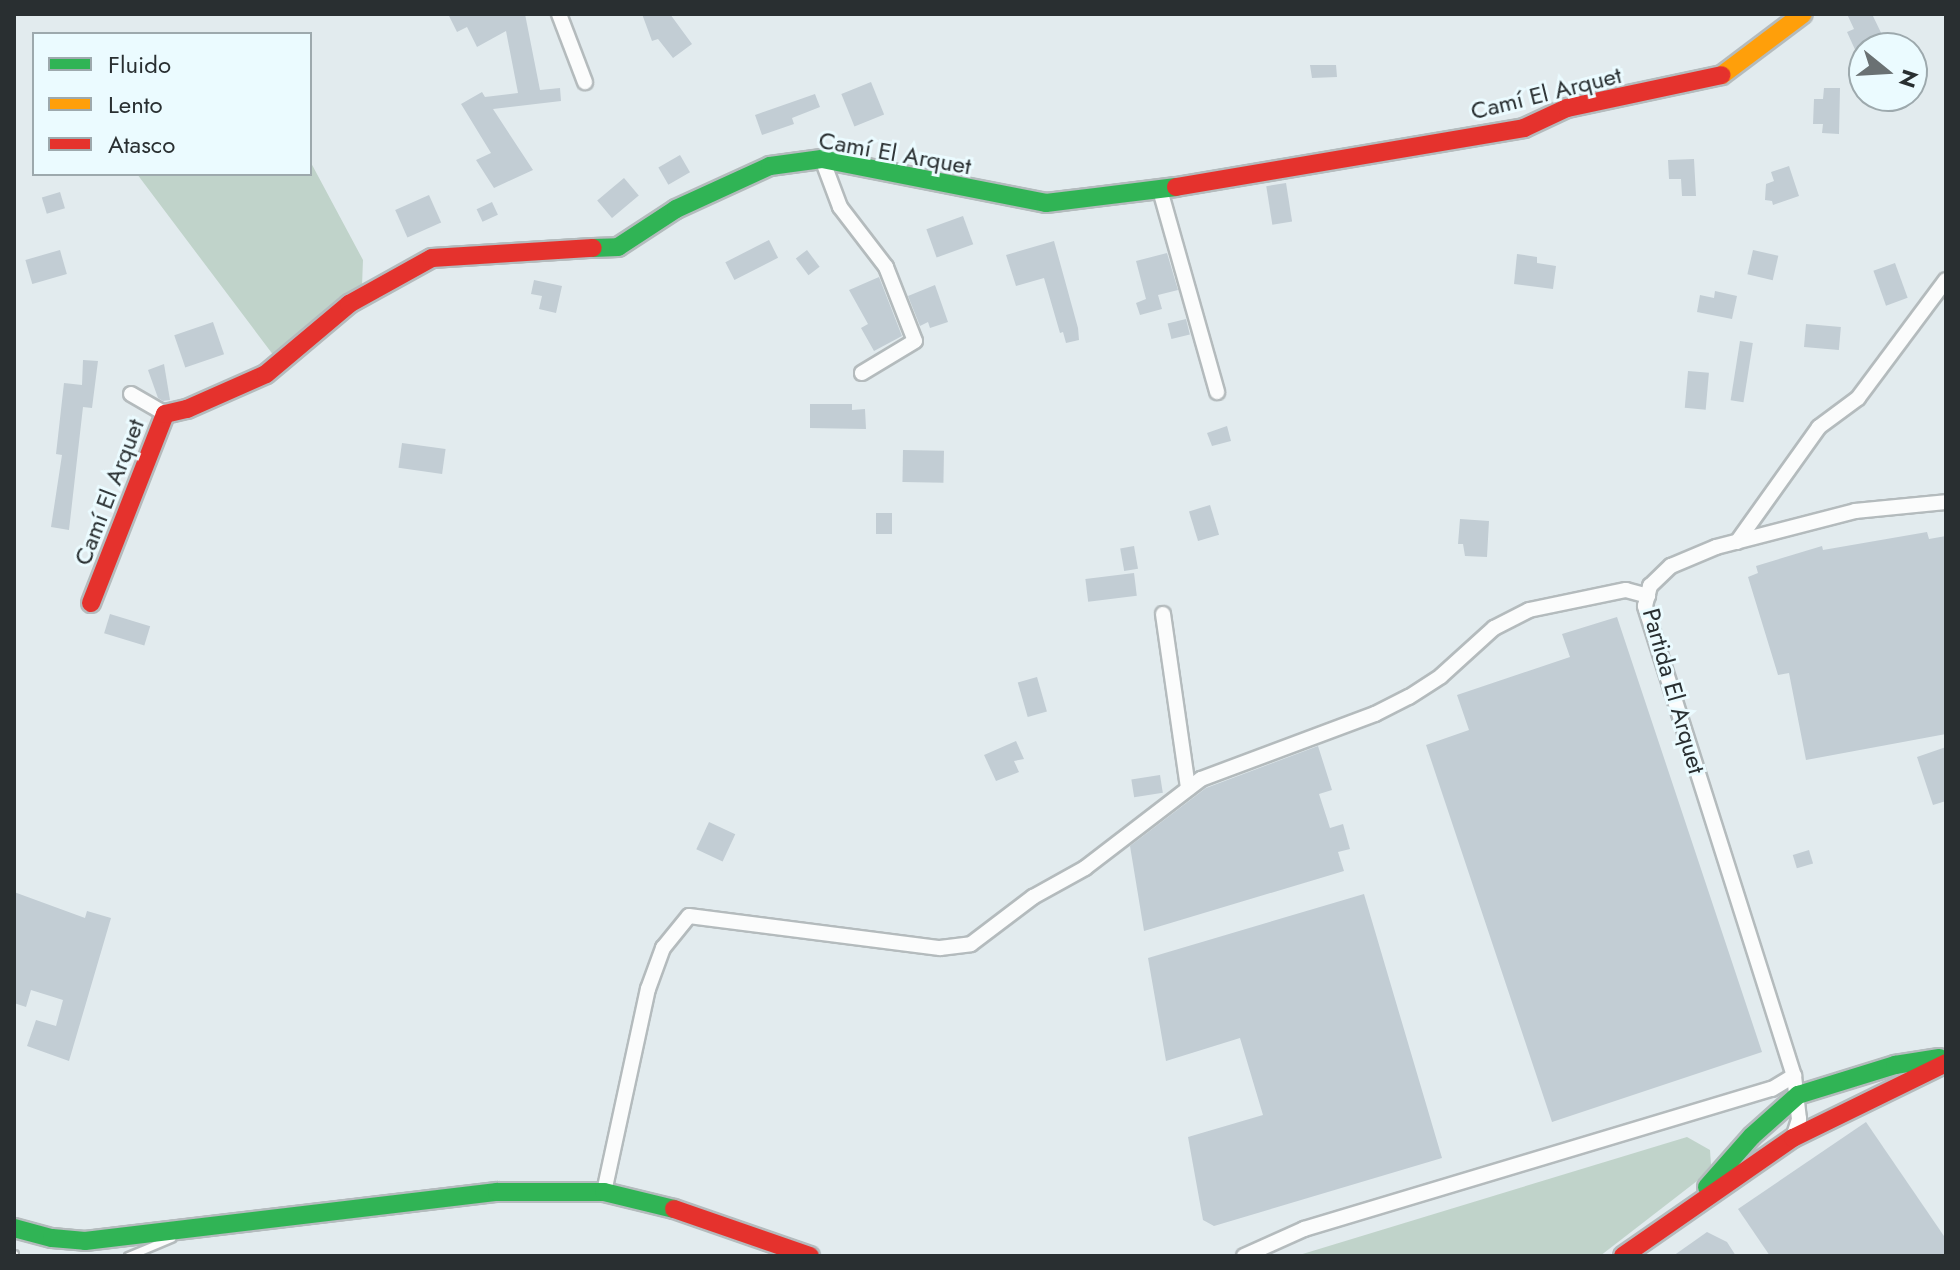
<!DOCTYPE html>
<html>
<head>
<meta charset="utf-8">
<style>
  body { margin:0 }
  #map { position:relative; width:1960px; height:1270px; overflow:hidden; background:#e2ebee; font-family:Jost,sans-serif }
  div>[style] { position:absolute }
  .green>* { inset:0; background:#c0d3ca }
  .building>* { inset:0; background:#c2cdd4; transform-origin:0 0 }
  .roads { filter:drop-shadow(2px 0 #b4bbbd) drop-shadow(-2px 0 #b4bbbd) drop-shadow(0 2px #b4bbbd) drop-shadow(0 -2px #b4bbbd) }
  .lane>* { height:7px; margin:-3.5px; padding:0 3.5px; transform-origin:3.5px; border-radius:3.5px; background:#fbfcfc }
  .street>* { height:14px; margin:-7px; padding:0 7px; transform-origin:7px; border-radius:7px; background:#fbfcfc }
  .fast>* { height:18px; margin:-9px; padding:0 9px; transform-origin:9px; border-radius:9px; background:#30b455 }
  .slow>* { height:18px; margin:-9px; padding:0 9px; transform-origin:9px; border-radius:9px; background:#ff9f0a }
  .jam>* { height:18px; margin:-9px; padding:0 9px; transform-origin:9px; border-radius:9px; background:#e5322d }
  span { translate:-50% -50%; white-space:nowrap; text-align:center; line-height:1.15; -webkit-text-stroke:6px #ebfbff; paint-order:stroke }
  .street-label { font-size:24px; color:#292f31 }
  .frame { position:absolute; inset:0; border:16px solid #292f31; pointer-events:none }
  .legend { position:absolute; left:32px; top:32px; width:280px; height:144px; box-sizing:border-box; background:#ebfbff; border:2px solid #9da9ad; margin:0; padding:10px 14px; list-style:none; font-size:24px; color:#292f31 }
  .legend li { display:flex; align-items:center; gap:16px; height:40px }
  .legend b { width:40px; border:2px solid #9da9ad }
  .north { position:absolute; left:1848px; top:32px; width:80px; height:80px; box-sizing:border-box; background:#ebfbff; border:2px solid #9da9ad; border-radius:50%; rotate:108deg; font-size:22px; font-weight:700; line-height:32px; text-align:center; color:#292f31 }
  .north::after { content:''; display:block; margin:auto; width:28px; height:36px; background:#6a7173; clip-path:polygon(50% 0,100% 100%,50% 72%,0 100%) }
</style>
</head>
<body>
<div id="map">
  <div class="green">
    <div style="clip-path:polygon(310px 161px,363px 260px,362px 286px,274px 356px,137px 174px,310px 174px)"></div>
    <div style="clip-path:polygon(1687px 1137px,1710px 1150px,1711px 1165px,1697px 1181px,1600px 1256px,1296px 1256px)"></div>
  </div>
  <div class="building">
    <div style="clip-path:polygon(448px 14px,525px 14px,540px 90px,560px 88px,561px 101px,493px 109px,533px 170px,494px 188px,476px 160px,491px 153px,461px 104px,482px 92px,485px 97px,518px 93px,506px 31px,477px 47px,467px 27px,457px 32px)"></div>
    <div style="clip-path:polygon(642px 14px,670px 14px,692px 44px,673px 58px,658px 39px,652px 41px)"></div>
    <div style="clip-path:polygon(1847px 14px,1872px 14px,1885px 41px,1857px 54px,1847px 32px,1854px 29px)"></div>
    <div style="clip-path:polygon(1310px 65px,1336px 65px,1337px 77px,1312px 78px)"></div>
    <div style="left:871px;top:82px;width:35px;height:32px;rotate:68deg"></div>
    <div style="clip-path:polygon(1824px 88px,1840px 88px,1839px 134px,1822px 133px,1823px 124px,1813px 124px,1814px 99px,1823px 99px)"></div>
    <div style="clip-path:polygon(815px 94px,820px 107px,792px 118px,794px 124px,762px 135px,755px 115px)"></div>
    <div style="left:680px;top:155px;width:20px;height:25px;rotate:60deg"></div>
    <div style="clip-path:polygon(1694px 159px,1696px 196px,1682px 196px,1681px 179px,1669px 179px,1668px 160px)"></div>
    <div style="clip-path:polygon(1789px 166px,1799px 196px,1773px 205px,1772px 201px,1765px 200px,1766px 184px,1774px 181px,1771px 172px)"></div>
    <div style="left:624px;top:178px;width:23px;height:35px;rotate:50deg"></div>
    <div style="left:1286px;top:183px;width:39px;height:20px;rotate:81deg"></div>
    <div style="left:60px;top:192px;width:17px;height:19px;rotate:73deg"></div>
    <div style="left:429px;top:195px;width:30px;height:37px;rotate:66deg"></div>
    <div style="left:492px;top:202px;width:14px;height:17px;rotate:65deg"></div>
    <div style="left:963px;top:216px;width:30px;height:39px;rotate:70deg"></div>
    <div style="left:769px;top:240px;width:20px;height:49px;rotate:63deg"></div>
    <div style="clip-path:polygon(1054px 241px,1078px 328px,1079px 340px,1066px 343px,1063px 332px,1060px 333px,1044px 278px,1016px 286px,1006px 255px)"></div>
    <div style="left:60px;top:250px;width:25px;height:36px;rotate:74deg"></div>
    <div style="left:807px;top:250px;width:21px;height:14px;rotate:53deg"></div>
    <div style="left:1753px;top:250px;width:26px;height:25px;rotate:13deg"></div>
    <div style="clip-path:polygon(1167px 253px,1178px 290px,1158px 295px,1162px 309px,1140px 315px,1136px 303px,1146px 299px,1136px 261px)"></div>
    <div style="clip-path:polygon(1517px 254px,1537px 257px,1537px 263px,1556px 266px,1553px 289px,1514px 284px)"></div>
    <div style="left:1895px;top:263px;width:37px;height:23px;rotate:70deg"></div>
    <div style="clip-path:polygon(879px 277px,902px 336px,874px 351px,861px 328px,868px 324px,849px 290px)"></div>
    <div style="clip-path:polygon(534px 280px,562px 286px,556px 313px,539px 309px,542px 296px,531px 294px)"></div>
    <div style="clip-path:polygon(935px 285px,948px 322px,930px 328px,928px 322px,920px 326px,908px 296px)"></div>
    <div style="clip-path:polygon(1715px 291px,1737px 296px,1732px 319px,1697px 312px,1700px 295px,1714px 298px)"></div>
    <div style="left:1186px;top:319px;width:16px;height:19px;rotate:76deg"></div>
    <div style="left:213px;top:322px;width:34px;height:41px;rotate:71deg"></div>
    <div style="left:1806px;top:324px;width:35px;height:23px;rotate:5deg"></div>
    <div style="left:1740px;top:341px;width:13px;height:60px;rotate:9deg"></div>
    <div style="clip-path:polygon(83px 360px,98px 361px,92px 408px,83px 407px,69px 530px,51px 527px,62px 455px,56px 454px,64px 383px,82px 385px)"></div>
    <div style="clip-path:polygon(164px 364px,170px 400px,163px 401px,158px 398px,148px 370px)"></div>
    <div style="left:1688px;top:371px;width:21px;height:37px;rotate:5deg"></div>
    <div style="clip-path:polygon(810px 404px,852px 404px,852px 410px,865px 409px,866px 429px,810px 428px)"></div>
    <div style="clip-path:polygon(1227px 426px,1231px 441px,1212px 446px,1207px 433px)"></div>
    <div style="left:402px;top:443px;width:44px;height:25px;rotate:8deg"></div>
    <div style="left:903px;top:450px;width:41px;height:32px;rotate:1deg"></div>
    <div style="left:1210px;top:505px;width:31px;height:22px;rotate:73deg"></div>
    <div style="left:876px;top:513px;width:16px;height:21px"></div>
    <div style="clip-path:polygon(1460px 519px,1489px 521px,1487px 557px,1465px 556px,1463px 544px,1458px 544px)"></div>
    <div style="clip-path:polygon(1927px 532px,1929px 539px,1946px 536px,1946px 734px,1806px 760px,1789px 673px,1778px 675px,1748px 577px,1758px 573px,1756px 566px,1822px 546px,1823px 550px)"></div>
    <div style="left:1134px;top:546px;width:23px;height:14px;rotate:80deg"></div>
    <div style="left:1134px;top:573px;width:23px;height:49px;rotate:83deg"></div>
    <div style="left:110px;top:614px;width:42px;height:20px;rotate:17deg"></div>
    <div style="clip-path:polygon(1617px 617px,1762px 1052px,1552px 1122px,1426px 745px,1469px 730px,1457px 695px,1570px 657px,1562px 634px)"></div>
    <div style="left:1037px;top:677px;width:36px;height:20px;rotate:74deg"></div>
    <div style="clip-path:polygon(1016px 741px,1024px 759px,1014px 761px,1019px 772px,996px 781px,984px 755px)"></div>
    <div style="clip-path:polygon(1318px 746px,1332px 790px,1319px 794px,1330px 828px,1343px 824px,1350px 849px,1338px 852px,1344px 871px,1144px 931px,1130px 846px,1206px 788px)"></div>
    <div style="clip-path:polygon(1946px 747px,1946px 801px,1933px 805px,1917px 757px)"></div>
    <div style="left:1160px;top:775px;width:18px;height:29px;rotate:81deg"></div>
    <div style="left:709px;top:822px;width:29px;height:30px;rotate:25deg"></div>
    <div style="left:1809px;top:850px;width:14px;height:17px;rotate:73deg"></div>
    <div style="clip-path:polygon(14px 892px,85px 918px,87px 911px,111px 918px,69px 1061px,27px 1046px,36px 1020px,56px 1026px,63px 1000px,31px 990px,26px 1007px,14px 1003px)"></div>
    <div style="clip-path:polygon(1364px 894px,1442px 1158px,1214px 1226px,1203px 1220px,1188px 1137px,1263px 1115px,1240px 1038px,1166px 1061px,1148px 958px)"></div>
    <div style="clip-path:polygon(1866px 1122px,1946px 1239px,1946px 1256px,1770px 1256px,1738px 1209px)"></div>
    <div style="clip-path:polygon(1707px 1232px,1727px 1242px,1736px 1256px,1673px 1256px)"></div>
  </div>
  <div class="roads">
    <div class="lane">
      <div style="left:14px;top:1254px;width:2px;rotate:90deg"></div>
      <div style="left:128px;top:1256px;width:47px;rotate:-22.7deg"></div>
    </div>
    <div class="street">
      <div style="left:559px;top:14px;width:73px;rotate:69.1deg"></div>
      <div style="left:822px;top:159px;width:51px;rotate:69.4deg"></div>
      <div style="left:840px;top:207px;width:76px;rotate:52.5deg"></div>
      <div style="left:886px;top:267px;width:79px;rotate:68.6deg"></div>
      <div style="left:915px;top:341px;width:62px;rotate:148.9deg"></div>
      <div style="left:1160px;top:190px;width:210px;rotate:74.2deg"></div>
      <div style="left:131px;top:394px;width:39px;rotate:30deg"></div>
      <div style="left:1737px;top:542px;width:141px;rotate:-54.5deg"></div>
      <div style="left:1819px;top:427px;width:49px;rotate:-36.6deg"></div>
      <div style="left:1858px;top:398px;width:147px;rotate:-53.3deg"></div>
      <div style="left:1163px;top:614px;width:176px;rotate:81.8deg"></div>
      <div style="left:1793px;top:1138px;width:20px;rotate:-72deg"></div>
      <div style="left:1799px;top:1119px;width:43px;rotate:-96.6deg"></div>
      <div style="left:1794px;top:1076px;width:493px;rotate:-107.6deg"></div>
      <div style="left:1645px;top:606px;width:21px;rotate:-76deg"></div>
      <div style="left:1650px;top:586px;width:29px;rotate:-44deg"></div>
      <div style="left:1671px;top:566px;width:49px;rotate:-22.9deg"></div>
      <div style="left:1716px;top:547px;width:144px;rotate:-14.5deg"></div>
      <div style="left:1855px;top:511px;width:91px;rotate:-5.6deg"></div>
      <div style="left:604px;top:1192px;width:208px;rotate:-77.8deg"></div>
      <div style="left:648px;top:989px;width:44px;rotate:-69.9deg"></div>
      <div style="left:663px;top:948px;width:41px;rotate:-50.9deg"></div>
      <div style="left:689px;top:916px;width:253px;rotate:7.3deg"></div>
      <div style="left:940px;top:948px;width:31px;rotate:-7deg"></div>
      <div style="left:971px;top:944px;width:78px;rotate:-37.2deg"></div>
      <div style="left:1033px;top:897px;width:60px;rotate:-29.1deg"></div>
      <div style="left:1085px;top:868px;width:146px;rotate:-37.5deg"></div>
      <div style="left:1201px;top:779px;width:186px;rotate:-20.5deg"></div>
      <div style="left:1375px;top:714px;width:38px;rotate:-27deg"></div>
      <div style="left:1409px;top:697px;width:38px;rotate:-33deg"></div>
      <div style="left:1441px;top:676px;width:72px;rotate:-42.2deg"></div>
      <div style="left:1494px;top:628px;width:39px;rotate:-27deg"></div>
      <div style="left:1529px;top:610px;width:99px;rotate:-11.7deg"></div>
      <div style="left:1626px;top:590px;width:23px;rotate:15deg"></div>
      <div style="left:1244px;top:1256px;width:66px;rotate:-24.2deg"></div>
      <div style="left:1304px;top:1229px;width:488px;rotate:-16.7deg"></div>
      <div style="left:1772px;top:1089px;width:26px;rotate:-31deg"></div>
    </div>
    <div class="fast">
      <div style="left:593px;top:248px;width:25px;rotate:-2deg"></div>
      <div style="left:618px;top:247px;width:69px;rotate:-33.2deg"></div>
      <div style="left:676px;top:209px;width:103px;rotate:-24.6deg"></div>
      <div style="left:770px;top:166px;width:52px;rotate:-7.7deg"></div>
      <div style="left:822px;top:159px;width:228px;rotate:11.1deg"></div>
      <div style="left:1046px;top:203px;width:131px;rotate:-7deg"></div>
      <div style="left:1707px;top:1187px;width:68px;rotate:-48.6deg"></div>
      <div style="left:1752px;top:1136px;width:62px;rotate:-41.7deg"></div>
      <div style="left:1798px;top:1095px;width:102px;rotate:-17.2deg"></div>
      <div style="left:1895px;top:1065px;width:45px;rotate:-9deg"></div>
      <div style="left:14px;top:1228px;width:39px;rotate:15deg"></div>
      <div style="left:52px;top:1238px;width:33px;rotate:5deg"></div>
      <div style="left:85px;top:1241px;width:415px;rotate:-6.8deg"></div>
      <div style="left:497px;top:1192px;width:107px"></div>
      <div style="left:604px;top:1192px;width:72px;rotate:13.7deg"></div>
    </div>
    <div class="slow">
      <div style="left:1722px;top:75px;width:101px;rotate:-37deg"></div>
    </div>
    <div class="jam">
      <div style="left:1176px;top:187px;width:353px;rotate:-9.6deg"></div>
      <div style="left:1524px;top:128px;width:47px;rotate:-24.9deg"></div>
      <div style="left:1567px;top:108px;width:158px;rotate:-12deg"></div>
      <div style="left:91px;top:603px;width:203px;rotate:-68.6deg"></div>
      <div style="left:165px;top:414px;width:23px;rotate:-13deg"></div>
      <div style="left:187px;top:409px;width:86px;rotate:-23.9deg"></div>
      <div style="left:266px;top:374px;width:109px;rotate:-40.1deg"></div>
      <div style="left:349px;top:304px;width:95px;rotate:-29deg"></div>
      <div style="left:432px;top:258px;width:161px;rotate:-3.6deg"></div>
      <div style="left:674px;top:1209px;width:144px;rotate:19.1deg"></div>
      <div style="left:1623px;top:1256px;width:207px;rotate:-34.8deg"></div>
      <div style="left:1793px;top:1138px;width:170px;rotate:-26.1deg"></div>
    </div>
  </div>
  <div class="street-label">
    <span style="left:1546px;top:93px;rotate:-14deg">Camí El Arquet</span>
    <span style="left:895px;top:153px;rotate:10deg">Camí El Arquet</span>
    <span style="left:109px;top:492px;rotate:-69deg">Camí El Arquet</span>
    <span style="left:1674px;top:691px;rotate:74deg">Partida El Arquet</span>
  </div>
  <div class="frame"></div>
  <ul class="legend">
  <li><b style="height:10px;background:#30b455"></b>Fluido</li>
  <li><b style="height:10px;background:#ff9f0a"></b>Lento</li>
  <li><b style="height:10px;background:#e5322d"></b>Atasco</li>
  </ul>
  <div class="north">N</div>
</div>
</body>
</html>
